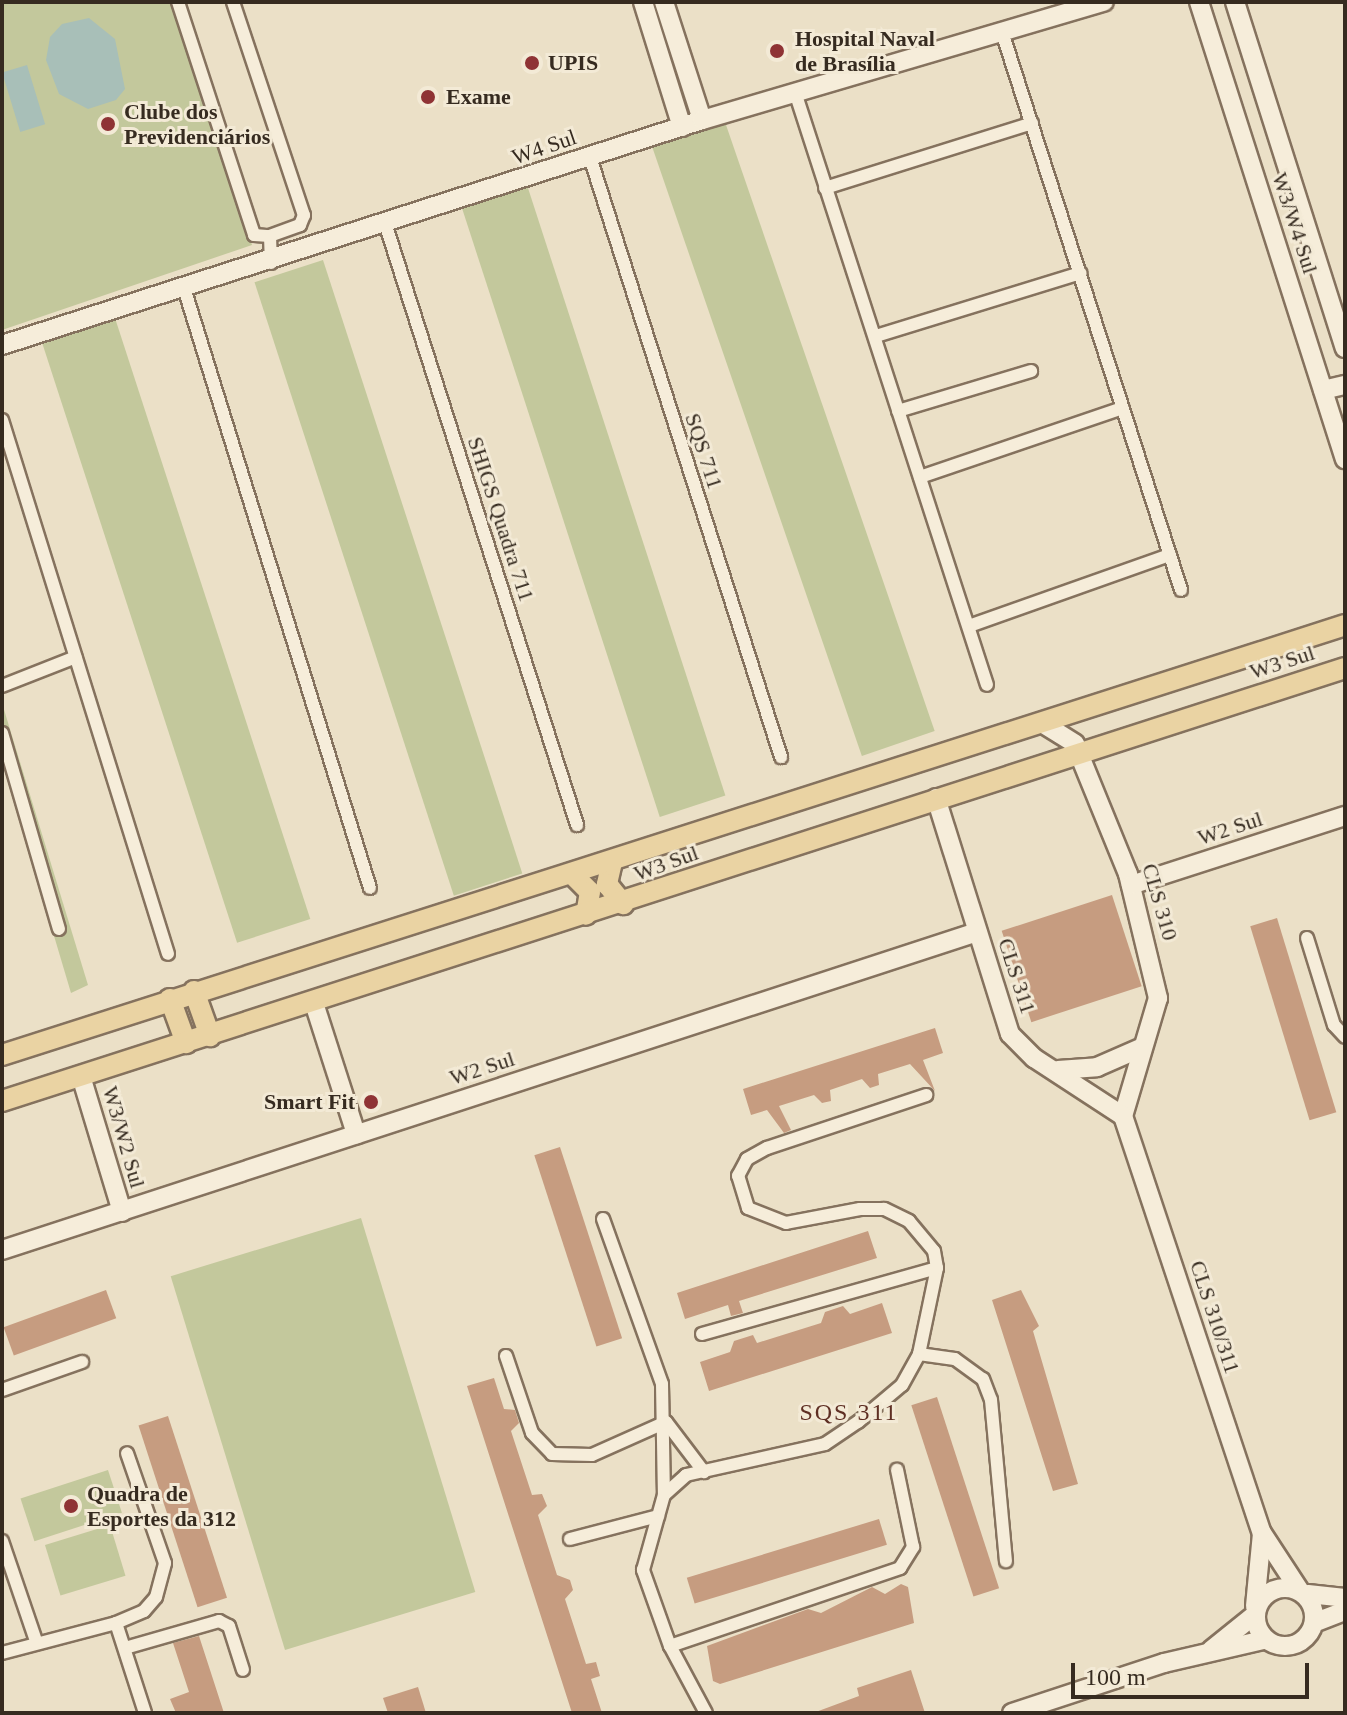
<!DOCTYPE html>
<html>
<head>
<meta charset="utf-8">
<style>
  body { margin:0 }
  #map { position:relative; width:1347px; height:1715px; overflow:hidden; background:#ebe0c7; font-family:"Times New Roman",serif }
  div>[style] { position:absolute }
  .green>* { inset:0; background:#c3c89c; transform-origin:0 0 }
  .water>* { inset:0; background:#a8bfb8; transform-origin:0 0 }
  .building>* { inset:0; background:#c69c80; transform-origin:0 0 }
  .roads { filter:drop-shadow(2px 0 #85725e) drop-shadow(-2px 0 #85725e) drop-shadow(0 2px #85725e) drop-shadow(0 -2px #85725e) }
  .street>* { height:12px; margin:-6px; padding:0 6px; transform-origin:6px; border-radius:6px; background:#f6edda }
  .secondary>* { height:18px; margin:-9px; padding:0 9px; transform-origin:9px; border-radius:9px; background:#f6edda }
  .secondary>.ring { margin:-9px; padding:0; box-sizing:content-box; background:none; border:18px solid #f6edda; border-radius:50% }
  .primary>* { height:20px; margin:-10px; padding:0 10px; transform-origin:10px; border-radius:10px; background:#ead3a3 }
  .dots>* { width:22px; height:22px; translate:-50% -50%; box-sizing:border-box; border:4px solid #f3ead6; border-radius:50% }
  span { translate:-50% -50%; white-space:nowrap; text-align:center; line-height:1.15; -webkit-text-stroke:6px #f3ead6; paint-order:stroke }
  .poi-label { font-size:22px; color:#362b20; font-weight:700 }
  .left { translate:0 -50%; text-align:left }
  .right { translate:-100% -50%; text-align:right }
  .street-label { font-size:22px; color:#362b20 }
  .neighbourhood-label { font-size:24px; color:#5f2f23; letter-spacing:2px }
  .frame { position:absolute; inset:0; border:4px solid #362b20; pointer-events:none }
  .scale { position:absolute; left:1071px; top:1663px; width:238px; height:36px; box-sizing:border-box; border:4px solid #362b20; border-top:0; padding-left:10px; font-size:24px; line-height:28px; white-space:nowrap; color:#362b20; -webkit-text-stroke:6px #f3ead6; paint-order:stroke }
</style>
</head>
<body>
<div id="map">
  <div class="green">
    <div style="clip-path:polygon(2px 2px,176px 2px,252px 245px,2px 330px)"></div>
    <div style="left:725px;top:122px;width:644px;height:77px;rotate:71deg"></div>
    <div style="left:527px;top:185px;width:642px;height:69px;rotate:72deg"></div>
    <div style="left:323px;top:260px;width:645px;height:72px;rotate:72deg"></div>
    <div style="left:115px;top:318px;width:632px;height:77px;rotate:72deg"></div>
    <div style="clip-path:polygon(2px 703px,88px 985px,71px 993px,2px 761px)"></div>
    <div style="left:361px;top:1218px;width:391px;height:199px;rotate:73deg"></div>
    <div style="left:108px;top:1470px;width:45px;height:92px;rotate:72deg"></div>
    <div style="left:110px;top:1525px;width:53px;height:68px;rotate:73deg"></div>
  </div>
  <div class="water">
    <div style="clip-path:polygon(89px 18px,115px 39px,125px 89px,116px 100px,88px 109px,59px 94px,46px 60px,50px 37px,62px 24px)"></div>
    <div style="left:27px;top:65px;width:62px;height:26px;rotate:73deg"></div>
  </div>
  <div class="building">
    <div style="left:1112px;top:895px;width:96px;height:116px;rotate:72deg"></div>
    <div style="left:1277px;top:918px;width:203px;height:28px;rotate:73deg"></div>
    <div style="clip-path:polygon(935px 1028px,943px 1053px,923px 1060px,935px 1091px,910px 1064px,878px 1074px,879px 1085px,870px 1088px,862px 1079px,830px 1090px,831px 1101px,822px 1103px,814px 1095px,779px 1106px,791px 1130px,784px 1133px,767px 1110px,751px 1115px,743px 1089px)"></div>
    <div style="left:560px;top:1147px;width:201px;height:27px;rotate:72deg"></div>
    <div style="clip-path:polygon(868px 1231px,877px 1258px,739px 1301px,743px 1313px,731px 1316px,728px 1305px,685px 1319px,677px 1293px)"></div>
    <div style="left:106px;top:1290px;width:30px;height:109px;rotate:70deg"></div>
    <div style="clip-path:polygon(1021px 1290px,1039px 1326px,1033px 1331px,1078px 1484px,1053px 1491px,992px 1300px)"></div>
    <div style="clip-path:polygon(882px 1303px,892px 1333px,709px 1391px,700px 1362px,730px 1352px,734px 1341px,753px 1335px,757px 1343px,821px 1323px,825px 1312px,843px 1306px,850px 1314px)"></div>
    <div style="clip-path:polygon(494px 1378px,504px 1409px,515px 1410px,519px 1423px,511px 1431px,532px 1495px,542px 1494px,547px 1506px,538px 1515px,557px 1575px,570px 1580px,573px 1590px,565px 1599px,586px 1664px,596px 1662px,600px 1676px,591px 1679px,602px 1713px,572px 1713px,467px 1386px)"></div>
    <div style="left:937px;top:1397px;width:201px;height:27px;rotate:72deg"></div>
    <div style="left:168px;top:1416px;width:191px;height:31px;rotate:72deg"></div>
    <div style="left:879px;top:1519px;width:27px;height:201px;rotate:73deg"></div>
    <div style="clip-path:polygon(901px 1584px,908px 1587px,914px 1623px,720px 1684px,713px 1681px,707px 1646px,808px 1609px,821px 1613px,872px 1587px,885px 1594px)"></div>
    <div style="clip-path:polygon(199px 1636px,224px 1713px,176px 1713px,170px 1699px,189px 1692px,173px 1643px)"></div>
    <div style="clip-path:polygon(911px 1670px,925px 1713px,813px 1713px,859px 1696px,857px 1688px)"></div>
    <div style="clip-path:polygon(418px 1687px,426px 1713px,388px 1713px,383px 1698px)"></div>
  </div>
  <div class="roads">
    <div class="street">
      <div style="left:178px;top:2px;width:245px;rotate:71.9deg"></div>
      <div style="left:254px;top:235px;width:16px;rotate:4deg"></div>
      <div style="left:233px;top:2px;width:225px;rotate:71.6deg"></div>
      <div style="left:304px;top:215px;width:11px;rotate:112deg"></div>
      <div style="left:300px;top:225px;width:32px;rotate:160deg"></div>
      <div style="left:270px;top:236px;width:27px;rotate:88deg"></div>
      <div style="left:1002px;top:32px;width:586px;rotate:72.21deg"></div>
      <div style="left:795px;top:92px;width:623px;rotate:72.06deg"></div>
      <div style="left:590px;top:157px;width:630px;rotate:72.34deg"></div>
      <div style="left:825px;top:188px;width:217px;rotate:-17.4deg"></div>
      <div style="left:386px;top:226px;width:629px;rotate:72.31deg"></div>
      <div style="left:184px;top:288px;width:628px;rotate:72.78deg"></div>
      <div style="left:876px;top:336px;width:214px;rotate:-17.1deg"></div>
      <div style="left:898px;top:411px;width:139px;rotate:-16.7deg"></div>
      <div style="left:2px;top:420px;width:559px;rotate:72.73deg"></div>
      <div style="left:920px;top:477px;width:214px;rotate:-18.8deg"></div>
      <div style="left:969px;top:626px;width:213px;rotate:-19.5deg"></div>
      <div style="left:2px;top:686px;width:79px;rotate:-21.4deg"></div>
      <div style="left:2px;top:733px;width:204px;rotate:73.8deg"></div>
      <div style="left:1307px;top:938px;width:91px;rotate:72.8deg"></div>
      <div style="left:1334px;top:1025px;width:16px;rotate:47deg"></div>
      <div style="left:603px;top:1219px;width:175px;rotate:70.3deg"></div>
      <div style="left:662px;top:1384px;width:111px;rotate:89deg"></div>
      <div style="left:702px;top:1334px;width:244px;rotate:-15.7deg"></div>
      <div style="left:919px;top:1354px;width:36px;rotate:8deg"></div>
      <div style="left:955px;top:1359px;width:34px;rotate:36deg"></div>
      <div style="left:983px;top:1379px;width:22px;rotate:69deg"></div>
      <div style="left:991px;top:1400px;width:162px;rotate:84.7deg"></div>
      <div style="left:506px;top:1356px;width:81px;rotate:71.3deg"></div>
      <div style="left:532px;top:1433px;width:29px;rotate:46deg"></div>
      <div style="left:552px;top:1454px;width:40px;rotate:1.4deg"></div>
      <div style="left:592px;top:1455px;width:81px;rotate:-24deg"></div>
      <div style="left:2px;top:1390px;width:85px;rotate:-19.3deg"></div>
      <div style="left:666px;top:1422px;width:63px;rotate:52.8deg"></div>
      <div style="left:570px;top:1539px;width:91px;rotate:-14.6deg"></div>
      <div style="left:2px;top:1541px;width:106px;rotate:71.2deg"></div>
      <div style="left:116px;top:1623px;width:30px;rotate:-23deg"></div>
      <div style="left:144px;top:1611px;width:18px;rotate:-49deg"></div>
      <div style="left:156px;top:1597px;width:35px;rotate:-75deg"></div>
      <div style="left:165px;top:1563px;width:116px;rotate:-109.1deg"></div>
      <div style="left:670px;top:1646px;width:243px;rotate:-18.7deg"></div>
      <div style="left:900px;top:1568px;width:25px;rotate:-58deg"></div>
      <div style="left:913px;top:1547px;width:79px;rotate:-101.7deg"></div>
      <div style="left:125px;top:1648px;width:98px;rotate:-16deg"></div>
      <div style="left:219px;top:1621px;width:11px;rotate:27deg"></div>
      <div style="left:229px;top:1626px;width:46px;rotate:72.3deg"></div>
      <div style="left:2px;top:1653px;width:118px;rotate:-14.7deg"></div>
      <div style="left:116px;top:1623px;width:95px;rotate:72.1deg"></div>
      <div style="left:706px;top:1713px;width:76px;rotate:-118.2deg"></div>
      <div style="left:670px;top:1646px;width:81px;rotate:-109.6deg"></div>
      <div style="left:643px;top:1570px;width:78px;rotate:-74.4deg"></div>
      <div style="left:664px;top:1495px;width:30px;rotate:-42deg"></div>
      <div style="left:686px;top:1475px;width:142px;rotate:-12.6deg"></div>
      <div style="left:825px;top:1444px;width:40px;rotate:-34deg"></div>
      <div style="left:858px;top:1422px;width:57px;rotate:-40.1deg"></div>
      <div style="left:902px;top:1385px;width:35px;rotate:-61deg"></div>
      <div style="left:919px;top:1354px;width:88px;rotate:-78.2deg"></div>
      <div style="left:937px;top:1268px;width:17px;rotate:-100deg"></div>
      <div style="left:934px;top:1251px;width:39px;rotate:-130deg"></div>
      <div style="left:909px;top:1221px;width:28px;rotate:-154deg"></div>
      <div style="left:884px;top:1209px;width:24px;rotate:180deg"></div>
      <div style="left:860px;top:1209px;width:75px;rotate:169.3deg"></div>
      <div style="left:786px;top:1223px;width:41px;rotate:-158.5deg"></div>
      <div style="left:748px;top:1208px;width:34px;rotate:-107deg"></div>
      <div style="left:738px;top:1176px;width:19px;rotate:-62deg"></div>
      <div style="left:747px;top:1159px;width:23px;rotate:-29deg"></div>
      <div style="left:767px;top:1148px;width:168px;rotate:-18.4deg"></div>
    </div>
    <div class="secondary">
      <div style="left:643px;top:2px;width:131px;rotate:72.7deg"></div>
      <div style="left:664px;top:2px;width:124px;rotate:72.1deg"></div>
      <div style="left:1199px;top:2px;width:480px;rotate:72.3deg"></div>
      <div style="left:1235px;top:2px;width:363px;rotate:72.4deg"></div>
      <div style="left:2px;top:345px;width:735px;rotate:-17.82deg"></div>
      <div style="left:702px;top:120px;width:419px;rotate:-16.4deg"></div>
      <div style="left:1323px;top:390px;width:23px;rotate:-13deg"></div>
      <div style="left:1042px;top:723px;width:39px;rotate:32deg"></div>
      <div style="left:1075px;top:744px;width:140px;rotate:67.8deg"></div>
      <div style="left:1128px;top:874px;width:128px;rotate:76.4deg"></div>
      <div style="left:1158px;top:998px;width:123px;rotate:106.5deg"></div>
      <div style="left:1123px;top:1116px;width:440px;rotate:71.6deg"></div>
      <div style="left:1262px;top:1533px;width:69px;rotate:56.8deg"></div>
      <div style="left:936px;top:798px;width:247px;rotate:72.6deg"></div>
      <div style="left:1010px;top:1034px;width:34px;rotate:45deg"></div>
      <div style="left:1034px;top:1058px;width:106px;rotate:33.1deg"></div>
      <div style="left:1131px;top:885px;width:225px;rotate:-17.9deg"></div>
      <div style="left:314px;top:1003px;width:138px;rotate:72.2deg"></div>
      <div style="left:1058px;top:1070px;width:39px;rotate:-4deg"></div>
      <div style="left:1097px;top:1067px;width:50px;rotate:-23.5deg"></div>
      <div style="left:81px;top:1076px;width:142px;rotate:73.2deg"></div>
      <div style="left:2px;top:1250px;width:1026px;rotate:-18.06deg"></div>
      <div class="ring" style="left:1256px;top:1588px;width:40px;height:40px"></div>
      <div style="left:1308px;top:1594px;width:37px;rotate:6deg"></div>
      <div style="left:1255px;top:1606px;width:73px;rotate:-84.5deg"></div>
      <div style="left:1316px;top:1622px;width:31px;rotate:-21deg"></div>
      <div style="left:1211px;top:1650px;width:53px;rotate:-38.8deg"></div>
      <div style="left:1012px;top:1713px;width:160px;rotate:-18.2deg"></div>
      <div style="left:1164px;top:1663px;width:103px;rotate:-13deg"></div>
    </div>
    <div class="primary">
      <div style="left:612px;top:862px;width:23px;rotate:103deg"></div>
      <div style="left:607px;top:884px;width:26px;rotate:51deg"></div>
      <div style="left:572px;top:874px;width:25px;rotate:45deg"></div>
      <div style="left:590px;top:892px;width:23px;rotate:100deg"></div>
      <div style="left:194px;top:991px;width:48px;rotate:70.4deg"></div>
      <div style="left:170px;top:999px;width:47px;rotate:70deg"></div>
      <div style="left:2px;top:1055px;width:1410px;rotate:-17.75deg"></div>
      <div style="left:2px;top:1101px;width:1411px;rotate:-17.87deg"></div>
    </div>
  </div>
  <div class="dots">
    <div style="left:777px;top:51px;background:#8f3335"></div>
    <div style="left:532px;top:63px;background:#8f3335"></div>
    <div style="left:428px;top:97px;background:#8f3335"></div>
    <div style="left:108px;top:124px;background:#8f3335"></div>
    <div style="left:371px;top:1102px;background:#8f3335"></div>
    <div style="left:71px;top:1506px;background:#8f3335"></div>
  </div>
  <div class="poi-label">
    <span class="left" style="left:795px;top:51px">Hospital Naval<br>de Brasília</span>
    <span class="left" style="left:548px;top:63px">UPIS</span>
    <span class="left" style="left:446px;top:97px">Exame</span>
    <span class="left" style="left:124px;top:124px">Clube dos<br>Previdenciários</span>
    <span class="right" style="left:355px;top:1102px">Smart Fit</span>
    <span class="left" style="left:87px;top:1506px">Quadra de<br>Esportes da 312</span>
  </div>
  <div class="street-label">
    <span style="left:544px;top:147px;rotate:-19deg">W4 Sul</span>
    <span style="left:1295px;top:223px;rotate:72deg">W3/W4 Sul</span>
    <span style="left:704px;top:451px;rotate:72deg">SQS 711</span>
    <span style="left:501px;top:519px;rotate:72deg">SHIGS Quadra 711</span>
    <span style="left:1282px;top:662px;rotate:-18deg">W3 Sul</span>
    <span style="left:1230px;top:828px;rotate:-18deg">W2 Sul</span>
    <span style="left:666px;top:863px;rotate:-20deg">W3 Sul</span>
    <span style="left:1160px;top:902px;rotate:74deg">CLS 310</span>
    <span style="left:1017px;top:976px;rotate:72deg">CLS 311</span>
    <span style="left:482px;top:1068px;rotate:-18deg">W2 Sul</span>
    <span style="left:124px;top:1137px;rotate:74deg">W3/W2 Sul</span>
    <span style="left:1215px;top:1317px;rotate:72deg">CLS 310/311</span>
  </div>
  <div class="neighbourhood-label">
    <span style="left:849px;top:1413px">SQS 311</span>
  </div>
  <div class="frame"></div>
  <div class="scale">100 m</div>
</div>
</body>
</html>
